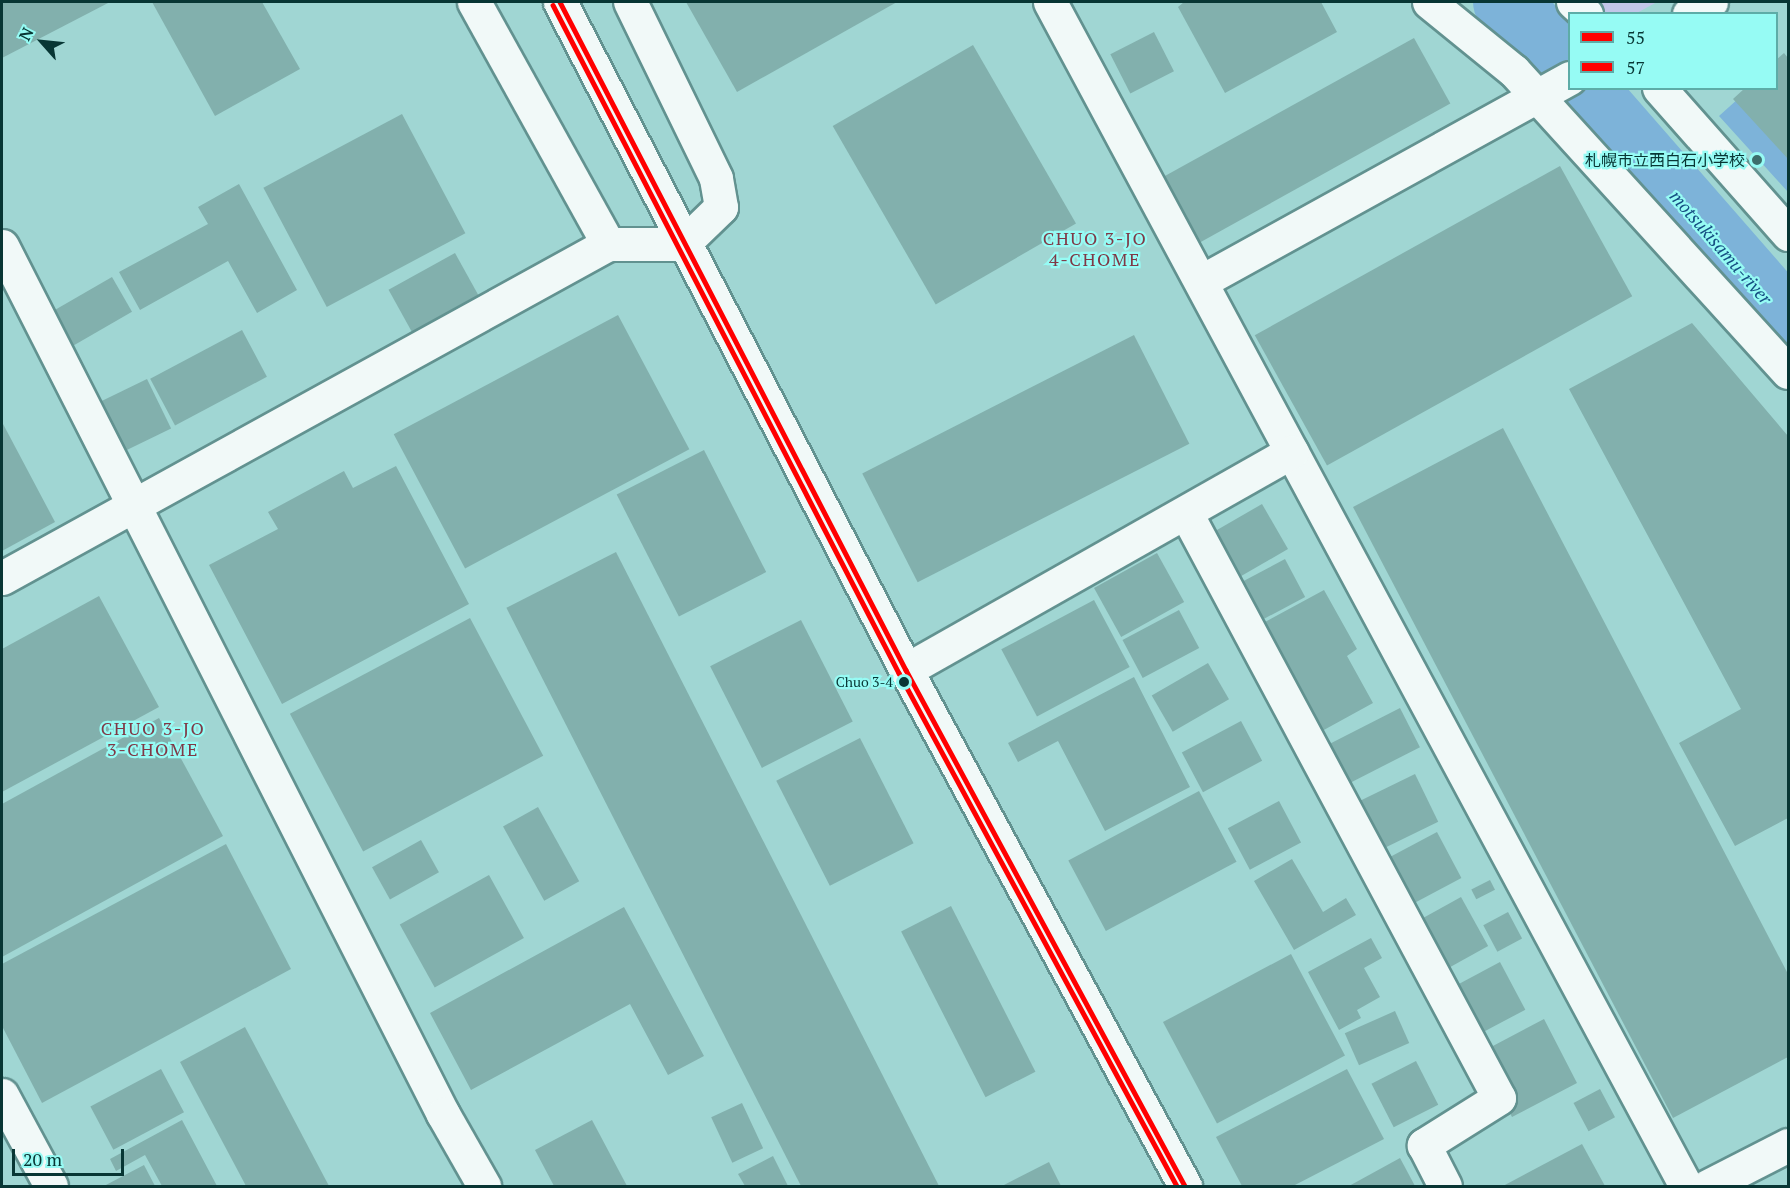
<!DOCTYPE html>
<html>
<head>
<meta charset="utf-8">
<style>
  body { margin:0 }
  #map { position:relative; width:1790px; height:1188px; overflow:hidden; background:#a0d6d3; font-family:"PT Serif","Noto Sans JP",serif }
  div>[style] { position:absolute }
  .green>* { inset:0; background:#c2c6e8 }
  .water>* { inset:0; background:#7db3d9 }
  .river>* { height:68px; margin:-34px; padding:0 34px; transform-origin:34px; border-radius:34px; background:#7db3d9 }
  .building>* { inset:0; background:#82b0ad; transform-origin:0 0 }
  .roads { filter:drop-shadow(2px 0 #629290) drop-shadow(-2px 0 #629290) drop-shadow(0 2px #629290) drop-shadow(0 -2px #629290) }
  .street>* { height:33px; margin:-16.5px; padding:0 16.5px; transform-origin:16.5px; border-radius:16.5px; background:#f1f9f8 }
  .secondary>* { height:33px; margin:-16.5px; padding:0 16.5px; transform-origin:16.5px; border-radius:16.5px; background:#f1f9f8 }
  .bus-1>* { height:4.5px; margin:-2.25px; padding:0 2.25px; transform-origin:2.25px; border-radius:2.25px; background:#f00 }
  .bus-2>* { height:4.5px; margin:-2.25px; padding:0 2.25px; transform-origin:2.25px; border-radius:2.25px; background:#f00 }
  .dots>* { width:16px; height:16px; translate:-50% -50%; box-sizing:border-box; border:3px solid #96fbf4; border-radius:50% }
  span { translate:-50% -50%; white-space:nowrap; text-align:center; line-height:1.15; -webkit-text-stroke:4.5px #96fbf4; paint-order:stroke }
  .bus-label { font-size:14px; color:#083634 }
  .right { translate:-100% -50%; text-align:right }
  .poi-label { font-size:16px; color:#083634 }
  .neighbourhood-label { font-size:18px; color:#803846; letter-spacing:1.5px }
  .water-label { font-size:18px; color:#164f83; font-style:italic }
  .frame { position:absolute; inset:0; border:3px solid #083634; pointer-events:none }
  .legend { position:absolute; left:1568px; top:12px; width:210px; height:78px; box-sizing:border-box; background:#96fbf4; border:2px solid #5daca7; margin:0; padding:8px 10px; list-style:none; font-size:18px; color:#083634 }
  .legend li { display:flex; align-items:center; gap:12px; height:30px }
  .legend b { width:30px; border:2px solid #5daca7 }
  .north { position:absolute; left:12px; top:12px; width:60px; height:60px; -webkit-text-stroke:4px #96fbf4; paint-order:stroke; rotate:297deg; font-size:16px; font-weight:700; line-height:24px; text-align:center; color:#083634 }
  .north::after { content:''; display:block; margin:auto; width:21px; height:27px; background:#083634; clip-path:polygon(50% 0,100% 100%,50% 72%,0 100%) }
  .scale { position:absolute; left:12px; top:1149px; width:112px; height:27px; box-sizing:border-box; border:3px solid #083634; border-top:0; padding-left:8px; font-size:18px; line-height:21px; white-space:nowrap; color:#083634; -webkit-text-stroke:4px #96fbf4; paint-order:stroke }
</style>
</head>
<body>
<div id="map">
  <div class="green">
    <div style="clip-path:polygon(1577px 2px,1657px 2px,1635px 14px,1590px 13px)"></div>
  </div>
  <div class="water">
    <div style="clip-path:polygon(1777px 76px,1788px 89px,1788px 192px,1719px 116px,1749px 89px,1776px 88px)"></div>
  </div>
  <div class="river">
    <div style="left:1507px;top:2px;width:96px;rotate:48.8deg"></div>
    <div style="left:1582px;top:88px;width:313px;rotate:48.9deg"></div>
  </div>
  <div class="building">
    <div style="clip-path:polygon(2px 2px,110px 2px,2px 58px)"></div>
    <div style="clip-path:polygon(152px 2px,262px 2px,300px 69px,215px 116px)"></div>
    <div style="clip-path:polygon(686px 2px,897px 2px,737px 92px)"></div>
    <div style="clip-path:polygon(1184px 2px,1321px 2px,1337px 32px,1225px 93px,1178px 7px)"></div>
    <div style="left:1154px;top:32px;width:44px;height:49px;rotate:63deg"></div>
    <div style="left:1414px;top:38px;width:75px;height:290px;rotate:61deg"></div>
    <div style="left:973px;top:45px;width:206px;height:162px;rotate:60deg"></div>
    <div style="clip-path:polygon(1784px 53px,1788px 58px,1788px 159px,1733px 99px,1745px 88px,1776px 88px,1776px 60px)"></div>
    <div style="left:402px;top:114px;width:135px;height:157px;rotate:62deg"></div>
    <div style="left:1560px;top:166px;width:149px;height:349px;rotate:61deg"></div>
    <div style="clip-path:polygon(239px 184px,297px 290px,257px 313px,228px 261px,140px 310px,119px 272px,208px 224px,198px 207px)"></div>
    <div style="left:455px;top:253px;width:48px;height:76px;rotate:61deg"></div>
    <div style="left:112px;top:277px;width:40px;height:69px;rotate:60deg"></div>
    <div style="left:618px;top:315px;width:152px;height:254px;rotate:62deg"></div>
    <div style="clip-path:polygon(1692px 323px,1788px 436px,1788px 818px,1735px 846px,1679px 743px,1741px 709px,1569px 389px)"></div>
    <div style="left:242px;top:330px;width:53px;height:104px;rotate:62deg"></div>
    <div style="left:1134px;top:335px;width:122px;height:305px;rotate:63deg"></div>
    <div style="left:147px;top:379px;width:55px;height:55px;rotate:64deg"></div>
    <div style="clip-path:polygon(2px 422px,55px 522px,2px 551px)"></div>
    <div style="clip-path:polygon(1503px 428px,1788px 974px,1788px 1057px,1673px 1118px,1353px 507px)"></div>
    <div style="left:704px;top:450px;width:137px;height:98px;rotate:63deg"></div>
    <div style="clip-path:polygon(396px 466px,469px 604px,282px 704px,209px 565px,278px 529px,268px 512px,344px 471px,353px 488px)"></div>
    <div style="left:1262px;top:504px;width:52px;height:57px;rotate:60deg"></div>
    <div style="left:616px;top:552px;width:711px;height:123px;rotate:63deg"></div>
    <div style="left:1157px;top:553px;width:56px;height:72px;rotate:61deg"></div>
    <div style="left:1285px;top:559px;width:43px;height:64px;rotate:62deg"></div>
    <div style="clip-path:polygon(1324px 590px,1357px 649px,1347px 656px,1373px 703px,1322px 731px,1263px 623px)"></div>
    <div style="clip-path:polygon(99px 596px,159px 707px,2px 792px,2px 649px)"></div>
    <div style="left:1094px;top:600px;width:76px;height:105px;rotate:62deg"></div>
    <div style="left:1179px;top:610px;width:43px;height:64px;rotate:62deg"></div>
    <div style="left:470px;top:618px;width:156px;height:204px;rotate:62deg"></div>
    <div style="left:801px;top:620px;width:114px;height:102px;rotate:63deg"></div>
    <div style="left:1208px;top:663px;width:42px;height:65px;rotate:60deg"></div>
    <div style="clip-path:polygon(1134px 677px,1190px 787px,1105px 831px,1058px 741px,1018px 762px,1008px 743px)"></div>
    <div style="left:1400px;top:708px;width:44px;height:82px;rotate:63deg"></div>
    <div style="clip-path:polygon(159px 718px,223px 836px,2px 957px,2px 804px)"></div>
    <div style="left:1241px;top:721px;width:45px;height:67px;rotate:62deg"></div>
    <div style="left:860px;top:738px;width:118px;height:94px;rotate:63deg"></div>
    <div style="left:1415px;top:774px;width:53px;height:69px;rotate:64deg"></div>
    <div style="left:1199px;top:791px;width:80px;height:148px;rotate:62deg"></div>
    <div style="left:1279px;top:801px;width:47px;height:58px;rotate:62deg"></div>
    <div style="left:538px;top:807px;width:85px;height:40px;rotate:61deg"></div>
    <div style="left:1437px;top:832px;width:52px;height:57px;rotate:62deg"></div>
    <div style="left:421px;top:840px;width:37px;height:56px;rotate:61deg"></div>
    <div style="clip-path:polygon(226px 844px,291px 969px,42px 1103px,2px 1026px,2px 964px)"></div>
    <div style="clip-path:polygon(1292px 859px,1323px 912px,1346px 898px,1356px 915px,1294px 950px,1254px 881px)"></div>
    <div style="left:489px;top:875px;width:72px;height:102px;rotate:61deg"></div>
    <div style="left:1490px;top:880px;width:11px;height:21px;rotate:63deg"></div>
    <div style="left:1461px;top:897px;width:56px;height:49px;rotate:61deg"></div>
    <div style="left:951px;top:906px;width:186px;height:56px;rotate:63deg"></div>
    <div style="clip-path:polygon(624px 907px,704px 1056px,668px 1075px,630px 1004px,471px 1090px,430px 1013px)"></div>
    <div style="left:1508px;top:912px;width:30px;height:28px;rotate:62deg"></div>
    <div style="clip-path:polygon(1371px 938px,1382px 958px,1364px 968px,1380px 997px,1357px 1010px,1361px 1018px,1339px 1030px,1308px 972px)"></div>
    <div style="left:1291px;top:954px;width:115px;height:145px;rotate:62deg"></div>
    <div style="left:1500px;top:962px;width:54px;height:53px;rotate:62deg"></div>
    <div style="left:1395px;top:1011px;width:35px;height:55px;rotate:66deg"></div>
    <div style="clip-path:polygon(1544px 1019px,1577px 1083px,1512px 1117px,1483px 1061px,1495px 1055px,1491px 1047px)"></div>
    <div style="clip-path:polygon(245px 1027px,329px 1186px,246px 1186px,180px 1062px)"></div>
    <div style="left:1416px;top:1061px;width:49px;height:50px;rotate:63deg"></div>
    <div style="left:161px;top:1069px;width:49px;height:80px;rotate:62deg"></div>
    <div style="clip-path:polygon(1347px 1069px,1384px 1139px,1293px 1186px,1242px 1186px,1216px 1137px)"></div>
    <div style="left:1600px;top:1089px;width:32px;height:30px;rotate:62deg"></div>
    <div style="left:742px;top:1103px;width:50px;height:34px;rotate:65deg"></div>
    <div style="clip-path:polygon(182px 1120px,217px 1186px,162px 1186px,145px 1155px,116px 1171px,110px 1159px)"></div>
    <div style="clip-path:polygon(592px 1120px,627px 1186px,554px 1186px,535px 1150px)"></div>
    <div style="clip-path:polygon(1582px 1144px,1605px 1186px,1503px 1186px)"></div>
    <div style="clip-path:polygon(773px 1156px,788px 1186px,745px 1186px,738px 1174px)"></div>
    <div style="clip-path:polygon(1400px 1158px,1415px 1186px,1349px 1186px)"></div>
    <div style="clip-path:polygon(1049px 1162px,1061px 1186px,1002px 1186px)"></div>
    <div style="clip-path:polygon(144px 1165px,155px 1186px,104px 1186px)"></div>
  </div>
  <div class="roads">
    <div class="street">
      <div style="left:474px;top:2px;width:277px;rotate:61deg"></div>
      <div style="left:1050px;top:2px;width:1344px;rotate:61.76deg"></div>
      <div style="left:1429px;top:2px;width:109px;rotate:39.1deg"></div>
      <div style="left:1514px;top:71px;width:407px;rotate:47.7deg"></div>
      <div style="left:1573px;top:2px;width:18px;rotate:43deg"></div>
      <div style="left:1689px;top:14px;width:25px;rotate:-29deg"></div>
      <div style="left:1659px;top:88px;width:195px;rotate:48.5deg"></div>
      <div style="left:2px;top:246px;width:974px;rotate:63.07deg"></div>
      <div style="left:443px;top:1114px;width:83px;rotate:60.3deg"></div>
      <div style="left:1202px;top:281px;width:420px;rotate:-28.9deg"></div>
      <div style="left:1187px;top:515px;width:661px;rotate:61.85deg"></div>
      <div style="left:1499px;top:1098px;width:89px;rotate:147.9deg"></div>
      <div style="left:1424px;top:1145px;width:46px;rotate:62.9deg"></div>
      <div style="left:2px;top:578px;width:692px;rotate:-28.86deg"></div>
      <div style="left:608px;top:244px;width:75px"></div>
      <div style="left:683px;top:244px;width:53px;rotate:-44.2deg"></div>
      <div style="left:721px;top:207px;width:29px;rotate:-100deg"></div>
      <div style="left:716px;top:178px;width:196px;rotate:-116deg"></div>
      <div style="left:906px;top:670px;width:443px;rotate:-29.5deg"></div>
      <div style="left:2px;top:1095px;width:103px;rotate:61.7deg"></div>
    </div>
    <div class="secondary">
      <div style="left:560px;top:2px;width:752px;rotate:62.62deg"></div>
      <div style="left:906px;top:670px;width:587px;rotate:61.6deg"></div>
      <div style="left:1708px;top:1186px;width:90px;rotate:-27.1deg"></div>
    </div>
  </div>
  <div class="bus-1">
    <div style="left:560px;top:2px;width:752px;rotate:62.62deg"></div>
    <div style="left:906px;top:670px;width:587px;rotate:61.6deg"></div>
  </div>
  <div class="bus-2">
    <div style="left:553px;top:5px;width:752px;rotate:62.62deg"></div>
    <div style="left:899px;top:673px;width:583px;rotate:61.55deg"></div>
  </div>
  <div class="dots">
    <div style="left:1757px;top:160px;background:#3d6e6c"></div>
    <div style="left:904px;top:682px;background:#083634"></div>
  </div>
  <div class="bus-label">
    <span class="right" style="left:893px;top:682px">Chuo 3-4</span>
  </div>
  <div class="poi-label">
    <span class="right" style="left:1745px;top:160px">札幌市立西白石小学校</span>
  </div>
  <div class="neighbourhood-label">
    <span style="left:1095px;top:249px">CHUO 3-JO<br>4-CHOME</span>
    <span style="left:153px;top:739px">CHUO 3-JO<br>3-CHOME</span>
  </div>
  <div class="water-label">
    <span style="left:1721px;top:247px;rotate:49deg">motsukisamu-river</span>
  </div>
  <div class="frame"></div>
  <ul class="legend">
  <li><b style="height:8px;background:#f00"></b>55</li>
  <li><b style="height:8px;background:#f00"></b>57</li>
  </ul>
  <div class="north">N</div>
  <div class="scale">20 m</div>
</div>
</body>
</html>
